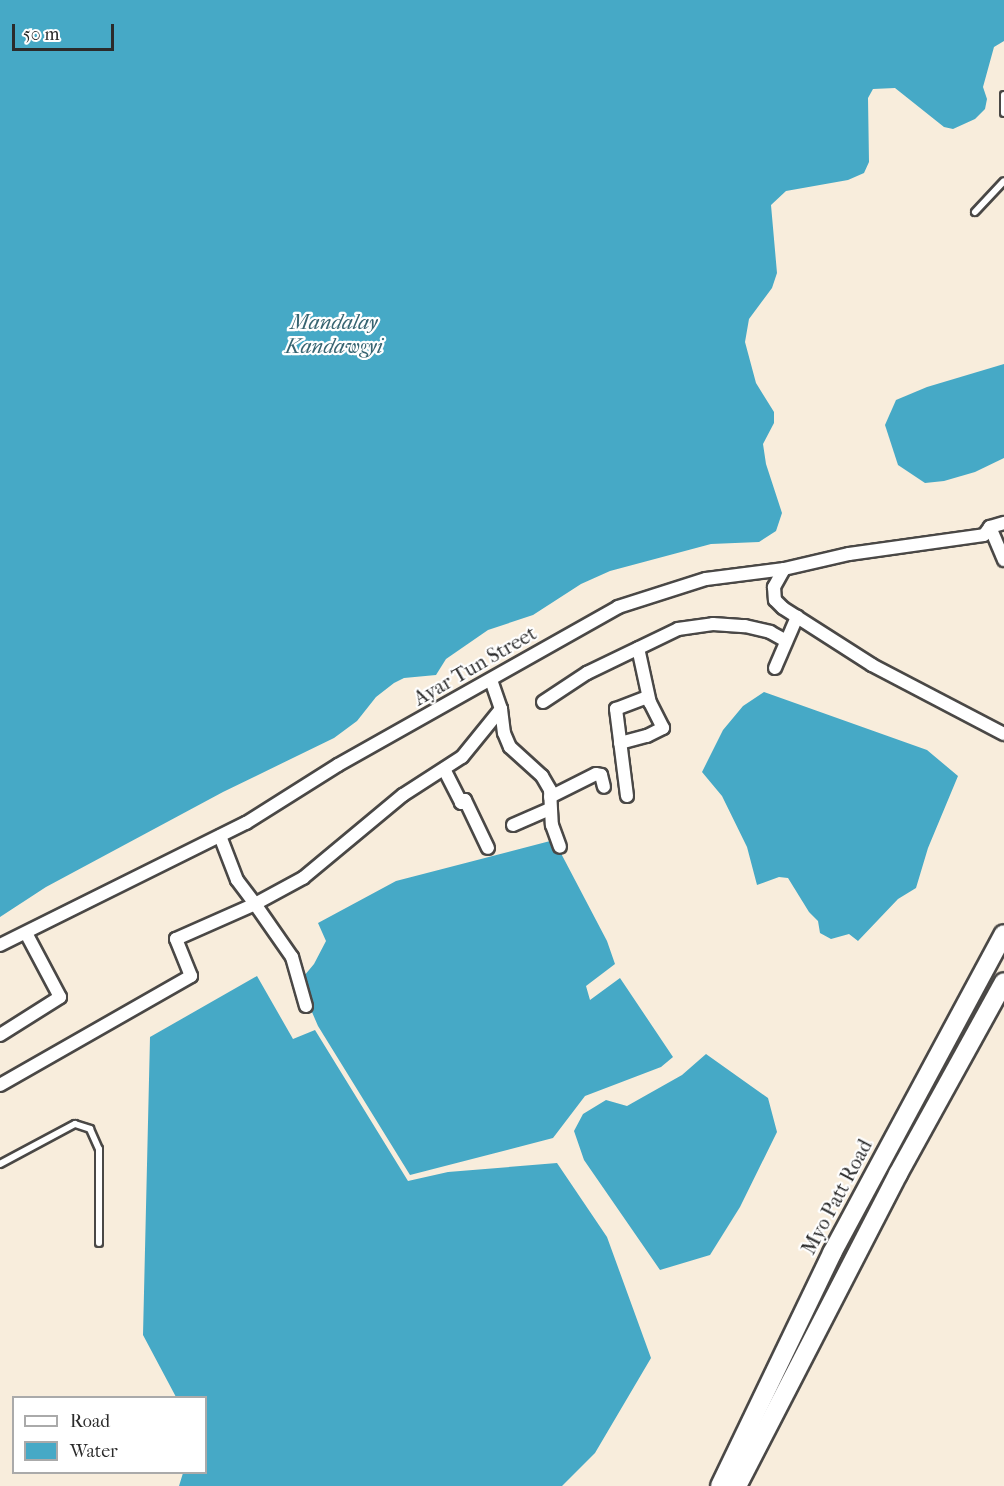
<!DOCTYPE html>
<html>
<head>
<meta charset="utf-8">
<style>
  body { margin:0 }
  #map { position:relative; width:1004px; height:1486px; overflow:hidden; background:#f8eddc; font-family:"IM FELL French Canon",serif }
  div>[style] { position:absolute }
  .water>* { inset:0; background:#46a9c6 }
  .roads { filter:drop-shadow(2px 0 #4a4846) drop-shadow(-2px 0 #4a4846) drop-shadow(0 2px #4a4846) drop-shadow(0 -2px #4a4846) }
  .lane>* { height:6px; margin:-3px; padding:0 3px; transform-origin:3px; border-radius:3px; background:#fff }
  .street>* { height:12px; margin:-6px; padding:0 6px; transform-origin:6px; border-radius:6px; background:#fff }
  .secondary>* { height:18px; margin:-9px; padding:0 9px; transform-origin:9px; border-radius:9px; background:#fff }
  span { translate:-50% -50%; white-space:nowrap; text-align:center; line-height:1.15; -webkit-text-stroke:4.5px #fff; paint-order:stroke }
  .street-label { font-size:20px; color:#2b2b2b }
  .water-label { font-size:21px; color:#376471; font-style:italic }
  .legend { position:absolute; left:12px; top:1396px; width:195px; height:78px; box-sizing:border-box; background:#fff; border:2px solid #aaa; margin:0; padding:8px 10px; list-style:none; font-size:18px; color:#2b2b2b }
  .legend li { display:flex; align-items:center; gap:12px; height:30px }
  .legend b { width:30px; border:2px solid #aaa }
  .scale { position:absolute; left:12px; top:24px; width:102px; height:27px; box-sizing:border-box; border:3px solid #2b2b2b; border-top:0; padding-left:8px; font-size:18px; line-height:21px; white-space:nowrap; color:#2b2b2b; -webkit-text-stroke:4px #fff; paint-order:stroke }
</style>
</head>
<body>
<div id="map">
  <div class="water">
    <div style="clip-path:polygon(0 0,1004px 0,1004px 41px,994px 47px,983px 87px,987px 99px,985px 109px,975px 119px,953px 129px,944px 127px,895px 88px,873px 89px,868px 98px,869px 162px,864px 173px,848px 180px,786px 191px,771px 205px,777px 273px,772px 288px,749px 319px,745px 342px,756px 383px,774px 412px,774px 423px,763px 444px,766px 464px,782px 513px,776px 531px,759px 542px,711px 544px,610px 571px,581px 584px,533px 615px,488px 630px,446px 659px,436px 675px,404px 678px,394px 683px,376px 697px,357px 721px,334px 738px,223px 792px,46px 887px,0 917px)"></div>
    <div style="clip-path:polygon(1004px 364px,1004px 458px,975px 472px,944px 481px,925px 483px,898px 465px,885px 425px,896px 400px,927px 387px)"></div>
    <div style="clip-path:polygon(764px 692px,927px 750px,958px 776px,928px 848px,916px 888px,898px 899px,858px 941px,849px 934px,831px 939px,820px 933px,818px 921px,809px 912px,788px 878px,779px 877px,757px 885px,747px 847px,722px 796px,702px 772px,723px 730px,743px 706px)"></div>
    <div style="clip-path:polygon(554px 840px,607px 941px,615px 964px,586px 986px,590px 1000px,620px 978px,673px 1057px,661px 1067px,585px 1096px,553px 1138px,410px 1175px,318px 1026px,299px 982px,314px 964px,326px 941px,318px 923px,396px 881px)"></div>
    <div style="clip-path:polygon(257px 976px,293px 1039px,315px 1030px,408px 1181px,448px 1172px,557px 1163px,607px 1237px,651px 1358px,595px 1453px,562px 1486px,179px 1486px,183px 1473px,206px 1472px,206px 1398px,176px 1397px,143px 1335px,150px 1037px)"></div>
    <div style="clip-path:polygon(706px 1054px,768px 1098px,777px 1132px,740px 1207px,710px 1255px,660px 1270px,584px 1160px,574px 1131px,583px 1114px,606px 1100px,627px 1106px,682px 1075px)"></div>
  </div>
  <div class="roads">
    <div class="lane">
      <div style="left:1004px;top:95px;width:18px;rotate:90deg"></div>
      <div style="left:975px;top:212px;width:42px;rotate:-46.9deg"></div>
      <div style="left:0;top:1164px;width:85px;rotate:-28.1deg"></div>
      <div style="left:75px;top:1124px;width:16px;rotate:18deg"></div>
      <div style="left:90px;top:1129px;width:22px;rotate:66deg"></div>
      <div style="left:99px;top:1149px;width:94px;rotate:90deg"></div>
    </div>
    <div class="street">
      <div style="left:990px;top:527px;width:36px;rotate:67deg"></div>
      <div style="left:784px;top:569px;width:21px;rotate:119deg"></div>
      <div style="left:774px;top:587px;width:13px;rotate:86deg"></div>
      <div style="left:775px;top:600px;width:11px;rotate:45deg"></div>
      <div style="left:783px;top:608px;width:106px;rotate:32.6deg"></div>
      <div style="left:872px;top:665px;width:149px;rotate:27.6deg"></div>
      <div style="left:775px;top:668px;width:56px;rotate:-66.7deg"></div>
      <div style="left:491px;top:680px;width:31px;rotate:71deg"></div>
      <div style="left:501px;top:709px;width:24px;rotate:83deg"></div>
      <div style="left:504px;top:733px;width:15px;rotate:67deg"></div>
      <div style="left:510px;top:747px;width:43px;rotate:42.2deg"></div>
      <div style="left:542px;top:776px;width:16px;rotate:60deg"></div>
      <div style="left:550px;top:790px;width:35px;rotate:87deg"></div>
      <div style="left:552px;top:825px;width:23px;rotate:70deg"></div>
      <div style="left:543px;top:702px;width:53px;rotate:-33.4deg"></div>
      <div style="left:587px;top:673px;width:101px;rotate:-25.8deg"></div>
      <div style="left:678px;top:629px;width:35px;rotate:-8deg"></div>
      <div style="left:713px;top:624px;width:32px;rotate:4deg"></div>
      <div style="left:745px;top:626px;width:26px;rotate:13deg"></div>
      <div style="left:770px;top:632px;width:18px;rotate:29deg"></div>
      <div style="left:620px;top:743px;width:28px;rotate:-15deg"></div>
      <div style="left:647px;top:736px;width:18px;rotate:-27deg"></div>
      <div style="left:663px;top:728px;width:28px;rotate:-117deg"></div>
      <div style="left:650px;top:703px;width:56px;rotate:-102.3deg"></div>
      <div style="left:444px;top:769px;width:38px;rotate:63deg"></div>
      <div style="left:461px;top:803px;width:5px;rotate:-37deg"></div>
      <div style="left:465px;top:800px;width:53px;rotate:64.4deg"></div>
      <div style="left:627px;top:796px;width:88px;rotate:-97.2deg"></div>
      <div style="left:616px;top:709px;width:34px;rotate:-21deg"></div>
      <div style="left:550px;top:797px;width:51px;rotate:-26.6deg"></div>
      <div style="left:596px;top:774px;width:5px;rotate:11deg"></div>
      <div style="left:601px;top:775px;width:12px;rotate:76deg"></div>
      <div style="left:513px;top:825px;width:40px;rotate:-23.4deg"></div>
      <div style="left:220px;top:836px;width:47px;rotate:68.9deg"></div>
      <div style="left:237px;top:880px;width:30px;rotate:53deg"></div>
      <div style="left:255px;top:904px;width:55px;rotate:-28.4deg"></div>
      <div style="left:303px;top:878px;width:130px;rotate:-39.7deg"></div>
      <div style="left:403px;top:795px;width:70px;rotate:-32.8deg"></div>
      <div style="left:462px;top:757px;width:62px;rotate:-50.9deg"></div>
      <div style="left:0;top:945px;width:275px;rotate:-26.4deg"></div>
      <div style="left:246px;top:823px;width:109px;rotate:-32.2deg"></div>
      <div style="left:338px;top:765px;width:322px;rotate:-29.4deg"></div>
      <div style="left:618px;top:607px;width:92px;rotate:-17.7deg"></div>
      <div style="left:706px;top:579px;width:79px;rotate:-7.3deg"></div>
      <div style="left:784px;top:569px;width:67px;rotate:-13deg"></div>
      <div style="left:849px;top:554px;width:136px;rotate:-8deg"></div>
      <div style="left:984px;top:535px;width:10px;rotate:-53deg"></div>
      <div style="left:990px;top:527px;width:15px;rotate:-16deg"></div>
      <div style="left:0;top:1035px;width:71px;rotate:-32.3deg"></div>
      <div style="left:60px;top:997px;width:72px;rotate:-118deg"></div>
      <div style="left:0;top:1085px;width:220px;rotate:-29.7deg"></div>
      <div style="left:191px;top:976px;width:40px;rotate:-112deg"></div>
      <div style="left:176px;top:939px;width:86px;rotate:-23.9deg"></div>
      <div style="left:255px;top:904px;width:65px;rotate:55.1deg"></div>
      <div style="left:292px;top:957px;width:51px;rotate:74.1deg"></div>
    </div>
    <div class="secondary">
      <div style="left:720px;top:1486px;width:259px;rotate:-64.3deg"></div>
      <div style="left:832px;top:1253px;width:362px;rotate:-61.7deg"></div>
      <div style="left:737px;top:1486px;width:351px;rotate:-62.7deg"></div>
      <div style="left:898px;top:1174px;width:219px;rotate:-61.1deg"></div>
    </div>
  </div>
  <div class="street-label">
    <span style="left:475px;top:666px;rotate:-30deg">Ayar Tun Street</span>
    <span style="left:837px;top:1197px;rotate:-62deg">Myo Patt Road</span>
  </div>
  <div class="water-label">
    <span style="left:334px;top:334px">Mandalay<br>Kandawgyi</span>
  </div>
  <ul class="legend">
  <li><b style="height:8px;background:#fff"></b>Road</li>
  <li><b style="height:16px;background:#46a9c6"></b>Water</li>
  </ul>
  <div class="scale">50 m</div>
</div>
</body>
</html>
